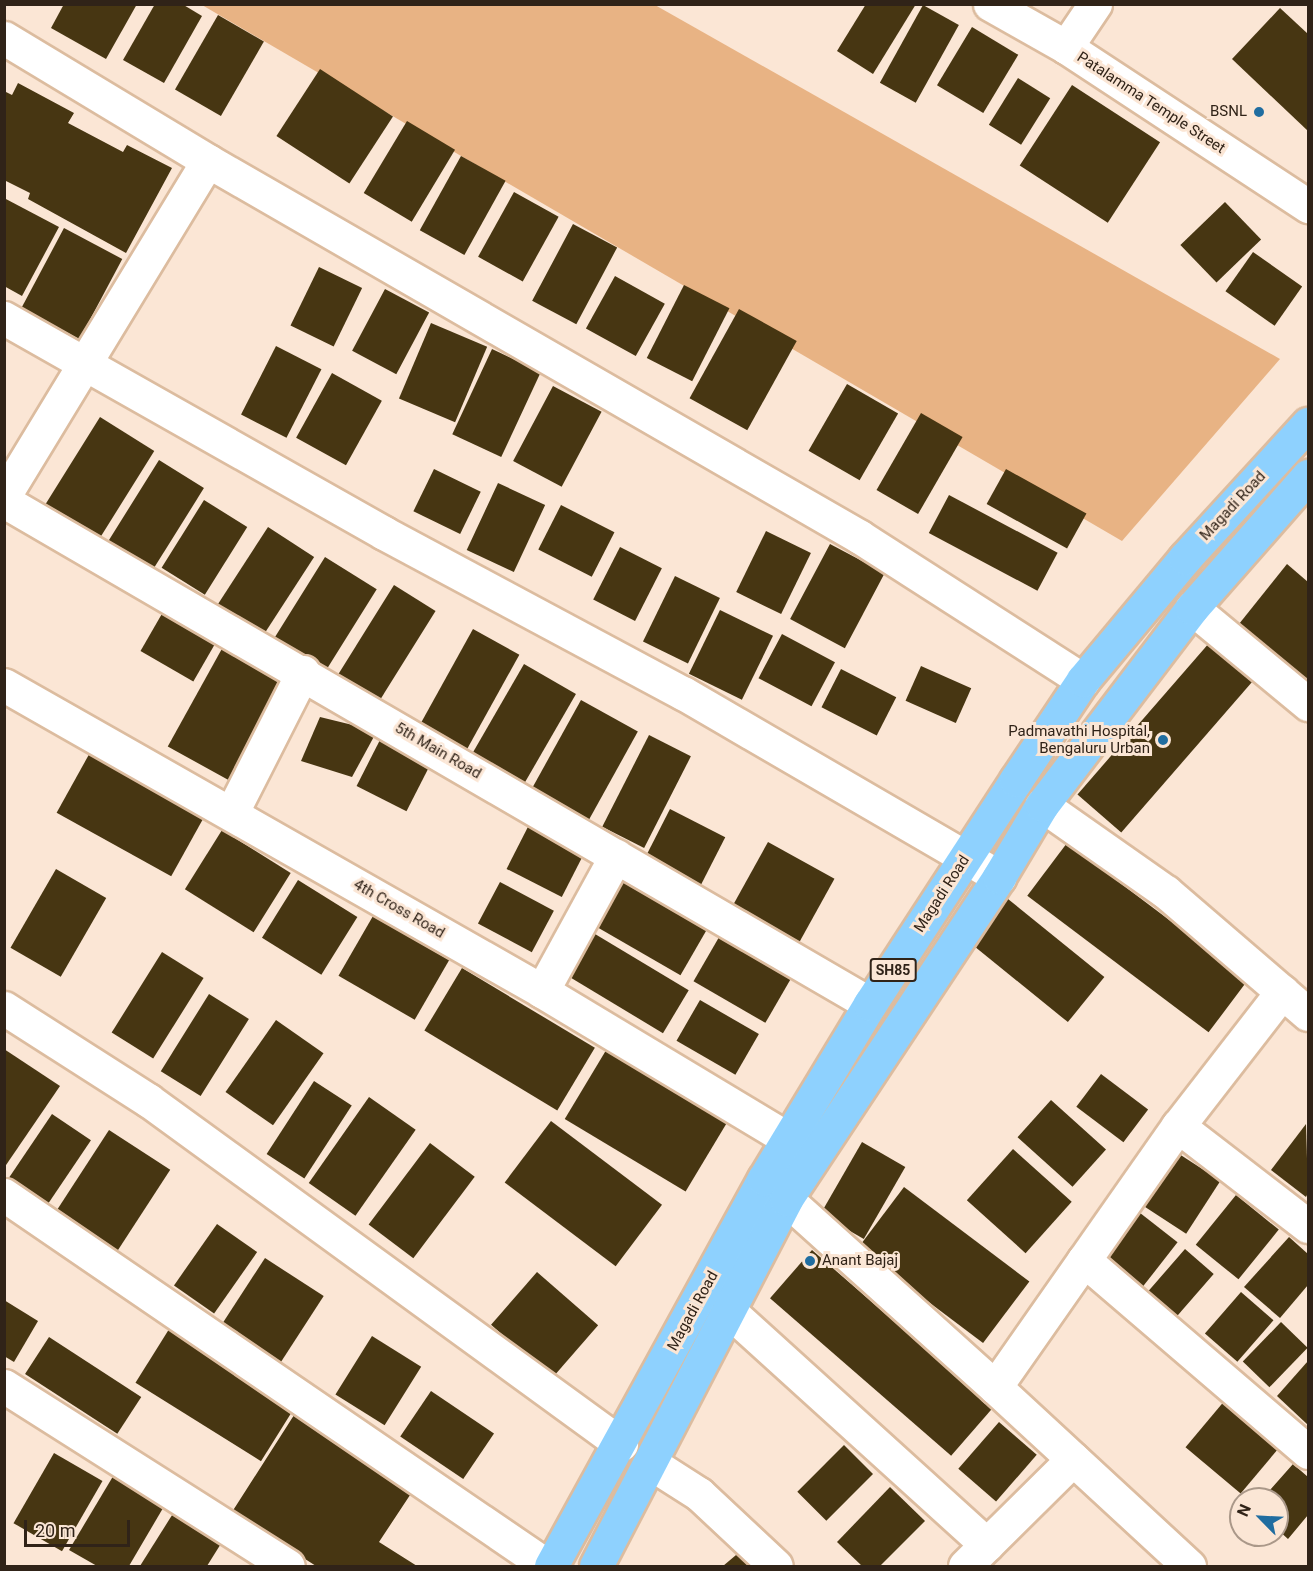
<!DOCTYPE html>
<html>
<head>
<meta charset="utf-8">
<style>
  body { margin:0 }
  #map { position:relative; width:1313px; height:1571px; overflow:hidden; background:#fbe6d5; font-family:Roboto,sans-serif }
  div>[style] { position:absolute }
  .green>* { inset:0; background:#e8b384 }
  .building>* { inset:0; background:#473612; transform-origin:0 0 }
  .roads { filter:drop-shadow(2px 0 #dcbc9f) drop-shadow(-2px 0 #dcbc9f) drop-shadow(0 2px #dcbc9f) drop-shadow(0 -2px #dcbc9f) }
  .street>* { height:33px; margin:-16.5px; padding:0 16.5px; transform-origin:16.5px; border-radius:16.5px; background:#fff }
  .primary>* { height:33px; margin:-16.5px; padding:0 16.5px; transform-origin:16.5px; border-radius:16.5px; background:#8ed1fe }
  .dots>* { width:16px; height:16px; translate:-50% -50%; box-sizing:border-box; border:3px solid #fbe6d5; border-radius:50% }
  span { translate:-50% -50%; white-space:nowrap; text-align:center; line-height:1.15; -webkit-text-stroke:6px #fbe6d5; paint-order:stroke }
  .shield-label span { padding:2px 4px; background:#fbe6d5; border:2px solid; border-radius:4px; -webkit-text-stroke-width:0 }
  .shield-label { font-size:14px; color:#302318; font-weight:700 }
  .street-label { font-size:15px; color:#302318 }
  .poi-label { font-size:15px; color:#302318 }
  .right { translate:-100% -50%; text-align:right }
  .left { translate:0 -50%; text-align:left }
  .frame { position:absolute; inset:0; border:6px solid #302318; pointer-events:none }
  .north { position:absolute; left:1229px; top:1487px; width:60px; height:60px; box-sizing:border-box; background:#fbe6d5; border:2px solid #aa9889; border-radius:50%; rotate:294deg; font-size:16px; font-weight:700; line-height:24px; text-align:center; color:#302318 }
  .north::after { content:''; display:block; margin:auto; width:21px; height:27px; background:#206da0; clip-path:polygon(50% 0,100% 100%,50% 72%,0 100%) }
  .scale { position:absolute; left:24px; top:1520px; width:106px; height:27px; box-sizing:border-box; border:3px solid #302318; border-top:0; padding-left:8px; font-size:18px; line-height:21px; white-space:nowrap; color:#302318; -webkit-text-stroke:4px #fbe6d5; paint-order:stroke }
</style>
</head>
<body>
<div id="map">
  <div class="green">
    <div style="clip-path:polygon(202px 5px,655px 5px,1280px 359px,1122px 541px)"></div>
  </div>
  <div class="building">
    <div style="clip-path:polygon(64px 4px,137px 4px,106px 59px,51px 28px)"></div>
    <div style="clip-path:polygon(155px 4px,182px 4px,202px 16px,164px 83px,123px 60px)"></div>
    <div style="clip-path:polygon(866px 4px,916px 4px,873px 74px,837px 51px)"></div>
    <div style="left:923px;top:5px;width:41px;height:89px;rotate:29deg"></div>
    <div style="clip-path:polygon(1280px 8px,1308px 34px,1308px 131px,1232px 59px)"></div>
    <div style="left:218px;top:15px;width:53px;height:86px;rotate:30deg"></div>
    <div style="left:972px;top:27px;width:54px;height:68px;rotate:31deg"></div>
    <div style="left:320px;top:69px;width:87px;height:80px;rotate:33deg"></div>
    <div style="left:1018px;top:78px;width:38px;height:55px;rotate:32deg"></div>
    <div style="clip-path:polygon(18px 83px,74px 113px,68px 123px,123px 152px,127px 145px,172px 168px,126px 253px,28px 199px,30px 193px,4px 180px,4px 91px,12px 95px)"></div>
    <div style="left:1072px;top:85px;width:105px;height:96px;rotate:33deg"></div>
    <div style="left:407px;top:121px;width:56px;height:84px;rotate:31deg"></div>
    <div style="left:461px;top:156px;width:51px;height:85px;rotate:29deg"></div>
    <div style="left:514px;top:192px;width:51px;height:74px;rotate:29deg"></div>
    <div style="clip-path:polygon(4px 198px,59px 227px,22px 296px,4px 286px)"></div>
    <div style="left:1225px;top:202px;width:52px;height:62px;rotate:46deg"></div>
    <div style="left:573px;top:224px;width:50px;height:87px;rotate:28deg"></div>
    <div style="left:64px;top:228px;width:66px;height:91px;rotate:28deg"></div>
    <div style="left:1253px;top:252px;width:60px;height:48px;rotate:35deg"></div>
    <div style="left:319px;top:267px;width:48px;height:65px;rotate:26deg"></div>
    <div style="left:615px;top:276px;width:57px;height:60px;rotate:29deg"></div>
    <div style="left:684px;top:285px;width:51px;height:82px;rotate:27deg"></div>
    <div style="left:385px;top:289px;width:50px;height:70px;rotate:28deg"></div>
    <div style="left:739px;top:309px;width:66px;height:102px;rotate:29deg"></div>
    <div style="left:431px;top:323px;width:61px;height:82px;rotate:23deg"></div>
    <div style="left:276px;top:346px;width:51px;height:77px;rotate:27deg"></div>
    <div style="left:492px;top:349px;width:54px;height:94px;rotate:25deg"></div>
    <div style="left:332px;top:373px;width:57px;height:74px;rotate:29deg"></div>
    <div style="left:847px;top:384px;width:59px;height:77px;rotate:30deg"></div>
    <div style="left:553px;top:386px;width:55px;height:85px;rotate:28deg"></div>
    <div style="left:921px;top:413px;width:48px;height:89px;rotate:30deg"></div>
    <div style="left:100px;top:417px;width:64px;height:105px;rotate:32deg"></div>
    <div style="left:159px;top:460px;width:53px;height:102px;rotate:32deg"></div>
    <div style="left:434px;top:469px;width:52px;height:47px;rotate:26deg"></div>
    <div style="left:1006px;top:469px;width:92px;height:40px;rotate:29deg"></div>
    <div style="left:498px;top:483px;width:52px;height:74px;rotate:25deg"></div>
    <div style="left:949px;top:495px;width:123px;height:43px;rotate:28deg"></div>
    <div style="left:204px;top:500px;width:51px;height:80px;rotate:32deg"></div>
    <div style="left:561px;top:505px;width:60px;height:50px;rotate:27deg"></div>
    <div style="left:268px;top:527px;width:55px;height:98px;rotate:33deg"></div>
    <div style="left:766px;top:531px;width:50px;height:68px;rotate:26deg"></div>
    <div style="left:830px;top:544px;width:62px;height:85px;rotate:28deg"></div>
    <div style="left:620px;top:547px;width:47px;height:59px;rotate:27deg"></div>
    <div style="left:325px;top:557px;width:61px;height:102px;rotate:32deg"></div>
    <div style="clip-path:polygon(1287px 564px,1308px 582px,1308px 681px,1239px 624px)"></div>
    <div style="left:675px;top:576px;width:50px;height:73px;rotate:26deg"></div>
    <div style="left:394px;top:585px;width:49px;height:109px;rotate:32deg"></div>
    <div style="left:167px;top:605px;width:61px;height:53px;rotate:30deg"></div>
    <div style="left:720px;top:610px;width:59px;height:71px;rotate:26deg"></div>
    <div style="left:473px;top:629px;width:53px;height:112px;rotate:29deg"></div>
    <div style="left:782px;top:634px;width:60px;height:50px;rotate:28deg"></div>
    <div style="left:1210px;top:642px;width:58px;height:202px;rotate:41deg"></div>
    <div style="left:224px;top:645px;width:72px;height:116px;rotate:29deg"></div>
    <div style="left:524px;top:664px;width:60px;height:106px;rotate:30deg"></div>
    <div style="left:921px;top:666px;width:55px;height:38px;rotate:24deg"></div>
    <div style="left:841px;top:669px;width:62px;height:43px;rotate:27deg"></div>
    <div style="left:581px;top:700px;width:65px;height:102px;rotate:29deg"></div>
    <div style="clip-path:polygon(320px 717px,377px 731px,352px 777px,301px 761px)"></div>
    <div style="left:649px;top:735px;width:47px;height:103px;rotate:27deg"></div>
    <div style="left:382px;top:736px;width:56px;height:56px;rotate:27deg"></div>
    <div style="left:92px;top:749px;width:131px;height:73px;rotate:29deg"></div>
    <div style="left:670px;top:809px;width:62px;height:54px;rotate:27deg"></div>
    <div style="left:532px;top:819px;width:62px;height:56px;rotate:27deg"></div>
    <div style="left:222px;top:830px;width:81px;height:70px;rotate:32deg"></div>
    <div style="left:768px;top:842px;width:76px;height:72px;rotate:29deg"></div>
    <div style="left:1067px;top:843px;width:227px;height:66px;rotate:37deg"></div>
    <div style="left:56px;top:869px;width:58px;height:91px;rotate:30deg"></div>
    <div style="left:620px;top:878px;width:101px;height:54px;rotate:30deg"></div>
    <div style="left:298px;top:880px;width:70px;height:68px;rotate:32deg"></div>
    <div style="left:500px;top:882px;width:61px;height:47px;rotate:28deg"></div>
    <div style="left:1008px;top:899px;width:124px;height:58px;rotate:39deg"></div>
    <div style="left:373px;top:916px;width:88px;height:69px;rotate:30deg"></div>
    <div style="left:585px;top:928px;width:121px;height:50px;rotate:31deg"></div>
    <div style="left:722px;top:932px;width:83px;height:57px;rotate:30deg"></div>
    <div style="left:162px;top:952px;width:49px;height:95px;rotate:32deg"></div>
    <div style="left:462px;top:968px;width:155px;height:73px;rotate:31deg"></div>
    <div style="left:209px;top:994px;width:47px;height:91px;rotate:32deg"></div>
    <div style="left:700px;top:1000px;width:68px;height:47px;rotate:30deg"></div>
    <div style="left:276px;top:1020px;width:58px;height:88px;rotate:35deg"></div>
    <div style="left:608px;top:1047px;width:141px;height:84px;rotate:31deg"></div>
    <div style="clip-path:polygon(4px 1049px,60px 1086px,4px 1168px)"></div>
    <div style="left:1101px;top:1074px;width:59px;height:41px;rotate:37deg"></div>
    <div style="left:314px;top:1081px;width:45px;height:87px;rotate:33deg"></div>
    <div style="left:369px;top:1097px;width:57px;height:105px;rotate:35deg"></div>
    <div style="left:1051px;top:1100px;width:74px;height:50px;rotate:42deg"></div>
    <div style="left:52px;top:1114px;width:47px;height:83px;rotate:34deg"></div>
    <div style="left:551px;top:1121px;width:139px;height:77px;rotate:37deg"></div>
    <div style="clip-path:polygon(1306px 1124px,1308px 1193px,1306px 1197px,1271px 1170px)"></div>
    <div style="left:109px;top:1130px;width:73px;height:97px;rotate:33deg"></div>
    <div style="left:862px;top:1142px;width:50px;height:83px;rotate:30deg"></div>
    <div style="left:430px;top:1143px;width:56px;height:102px;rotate:37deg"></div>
    <div style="left:1013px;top:1149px;width:79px;height:69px;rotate:42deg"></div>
    <div style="left:1176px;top:1152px;width:53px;height:63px;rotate:33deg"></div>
    <div style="left:904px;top:1187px;width:157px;height:77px;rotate:37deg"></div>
    <div style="left:1236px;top:1195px;width:55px;height:64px;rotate:39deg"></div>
    <div style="left:1135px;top:1209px;width:54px;height:62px;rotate:38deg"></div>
    <div style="left:217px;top:1224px;width:49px;height:75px;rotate:35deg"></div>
    <div style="clip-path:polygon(1289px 1237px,1308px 1254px,1308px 1285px,1280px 1318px,1244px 1287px)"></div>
    <div style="left:1185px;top:1249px;width:38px;height:65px;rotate:41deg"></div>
    <div style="left:812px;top:1250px;width:240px;height:64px;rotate:41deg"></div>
    <div style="left:265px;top:1258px;width:70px;height:80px;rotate:33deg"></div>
    <div style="left:537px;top:1272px;width:81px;height:70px;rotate:41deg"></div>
    <div style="left:1241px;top:1292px;width:43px;height:55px;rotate:41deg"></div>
    <div style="clip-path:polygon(4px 1300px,38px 1321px,14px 1362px,4px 1356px)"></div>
    <div style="left:1281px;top:1322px;width:37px;height:55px;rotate:44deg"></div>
    <div style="left:171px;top:1326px;width:148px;height:67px;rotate:32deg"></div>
    <div style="left:372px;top:1336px;width:58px;height:69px;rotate:32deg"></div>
    <div style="left:49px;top:1337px;width:110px;height:44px;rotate:33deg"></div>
    <div style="clip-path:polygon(1308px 1361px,1308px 1425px,1277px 1396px)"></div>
    <div style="left:431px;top:1391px;width:76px;height:55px;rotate:34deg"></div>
    <div style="left:1226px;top:1399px;width:72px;height:63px;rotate:40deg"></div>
    <div style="clip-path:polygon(296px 1412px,414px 1489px,379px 1542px,417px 1566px,316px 1566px,232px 1512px)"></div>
    <div style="left:999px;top:1422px;width:50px;height:62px;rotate:41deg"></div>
    <div style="left:844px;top:1445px;width:41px;height:66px;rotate:45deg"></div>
    <div style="left:54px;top:1453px;width:56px;height:81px;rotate:30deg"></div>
    <div style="clip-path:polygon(1293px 1464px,1308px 1477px,1308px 1515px,1288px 1539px,1277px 1529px,1277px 1499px,1262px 1499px)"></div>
    <div style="clip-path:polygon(115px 1473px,166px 1503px,129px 1566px,97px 1566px,69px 1550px)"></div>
    <div style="clip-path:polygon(890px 1487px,925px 1521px,880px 1566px,862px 1566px,837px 1542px)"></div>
    <div style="clip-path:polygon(174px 1512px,222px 1542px,207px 1566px,140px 1566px)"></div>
    <div style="clip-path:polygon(742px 1550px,757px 1566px,723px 1566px)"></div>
  </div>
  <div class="roads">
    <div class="street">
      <div style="left:990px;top:4px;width:87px;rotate:29.5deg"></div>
      <div style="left:1066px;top:47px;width:290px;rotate:33.3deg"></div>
      <div style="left:4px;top:38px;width:238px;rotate:31.1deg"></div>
      <div style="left:208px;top:161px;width:753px;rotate:29.97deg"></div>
      <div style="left:860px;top:537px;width:265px;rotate:32.7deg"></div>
      <div style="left:1066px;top:47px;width:52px;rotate:-56deg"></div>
      <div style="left:4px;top:318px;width:437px;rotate:29.5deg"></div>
      <div style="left:384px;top:533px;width:339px;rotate:28.2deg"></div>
      <div style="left:683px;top:693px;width:366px;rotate:30.2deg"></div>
      <div style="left:4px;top:496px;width:392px;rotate:-58.7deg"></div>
      <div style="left:4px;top:501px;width:1001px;rotate:30.15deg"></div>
      <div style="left:1192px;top:608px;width:151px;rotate:39.6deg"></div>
      <div style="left:4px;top:685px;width:619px;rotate:29.63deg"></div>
      <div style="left:542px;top:991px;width:289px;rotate:31deg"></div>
      <div style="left:1042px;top:805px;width:151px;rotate:35.1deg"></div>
      <div style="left:1166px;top:892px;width:187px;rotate:40.7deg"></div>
      <div style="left:232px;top:812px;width:157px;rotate:-63.1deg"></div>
      <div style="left:542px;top:991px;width:154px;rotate:-61.3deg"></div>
      <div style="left:4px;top:1008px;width:171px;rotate:32.6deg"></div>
      <div style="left:148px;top:1100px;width:585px;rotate:36.03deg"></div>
      <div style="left:1178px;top:1126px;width:164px;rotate:37.6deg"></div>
      <div style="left:4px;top:1195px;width:658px;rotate:34.34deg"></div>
      <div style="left:786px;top:1199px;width:281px;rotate:42deg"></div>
      <div style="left:995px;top:1387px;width:155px;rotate:-55deg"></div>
      <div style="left:1084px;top:1260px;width:295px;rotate:40.6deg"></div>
      <div style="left:1084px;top:1260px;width:164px;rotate:-55deg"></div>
      <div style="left:1178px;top:1126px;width:170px;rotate:-52.2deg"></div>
      <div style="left:729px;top:1311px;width:348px;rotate:42.2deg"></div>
      <div style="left:4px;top:1386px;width:336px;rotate:32.4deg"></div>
      <div style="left:995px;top:1387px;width:264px;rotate:42.7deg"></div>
      <div style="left:652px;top:1464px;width:56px;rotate:32.6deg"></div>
      <div style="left:699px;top:1494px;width:105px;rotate:43.1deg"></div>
      <div style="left:965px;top:1566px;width:152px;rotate:-44.7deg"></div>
    </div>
    <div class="primary">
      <div style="left:551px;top:1566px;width:442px;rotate:-61.2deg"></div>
      <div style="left:764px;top:1179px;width:205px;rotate:-58.8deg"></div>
      <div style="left:870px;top:1004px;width:267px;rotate:-56.9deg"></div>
      <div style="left:1016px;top:780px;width:120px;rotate:-56.2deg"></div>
      <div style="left:1083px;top:680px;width:159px;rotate:-50.1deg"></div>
      <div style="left:1185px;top:558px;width:182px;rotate:-47.5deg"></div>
      <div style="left:596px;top:1566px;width:413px;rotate:-62.6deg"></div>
      <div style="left:786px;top:1199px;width:386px;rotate:-56.5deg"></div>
      <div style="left:999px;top:877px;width:84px;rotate:-59.2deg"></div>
      <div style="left:1042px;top:805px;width:248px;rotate:-52.7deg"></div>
      <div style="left:1192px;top:608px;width:176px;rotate:-48.7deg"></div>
    </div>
  </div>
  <div class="dots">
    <div style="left:1259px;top:112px;background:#206da0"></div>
    <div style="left:1163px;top:740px;background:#206da0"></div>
    <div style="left:810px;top:1261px;background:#206da0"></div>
  </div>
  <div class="shield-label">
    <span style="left:893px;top:970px">SH85</span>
  </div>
  <div class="street-label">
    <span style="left:1151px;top:103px;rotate:33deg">Patalamma Temple Street</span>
    <span style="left:1233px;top:506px;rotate:-47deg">Magadi Road</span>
    <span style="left:438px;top:751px;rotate:30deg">5th Main Road</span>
    <span style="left:942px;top:894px;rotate:-57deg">Magadi Road</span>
    <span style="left:399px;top:909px;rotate:30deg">4th Cross Road</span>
    <span style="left:693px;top:1311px;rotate:-61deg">Magadi Road</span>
  </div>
  <div class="poi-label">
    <span class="right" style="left:1247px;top:112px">BSNL</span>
    <span class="right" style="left:1150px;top:740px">Padmavathi Hospital,<br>Bengaluru Urban</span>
    <span class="left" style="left:822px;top:1261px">Anant Bajaj</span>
  </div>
  <div class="frame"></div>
  <div class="north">N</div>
  <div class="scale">20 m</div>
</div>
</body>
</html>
